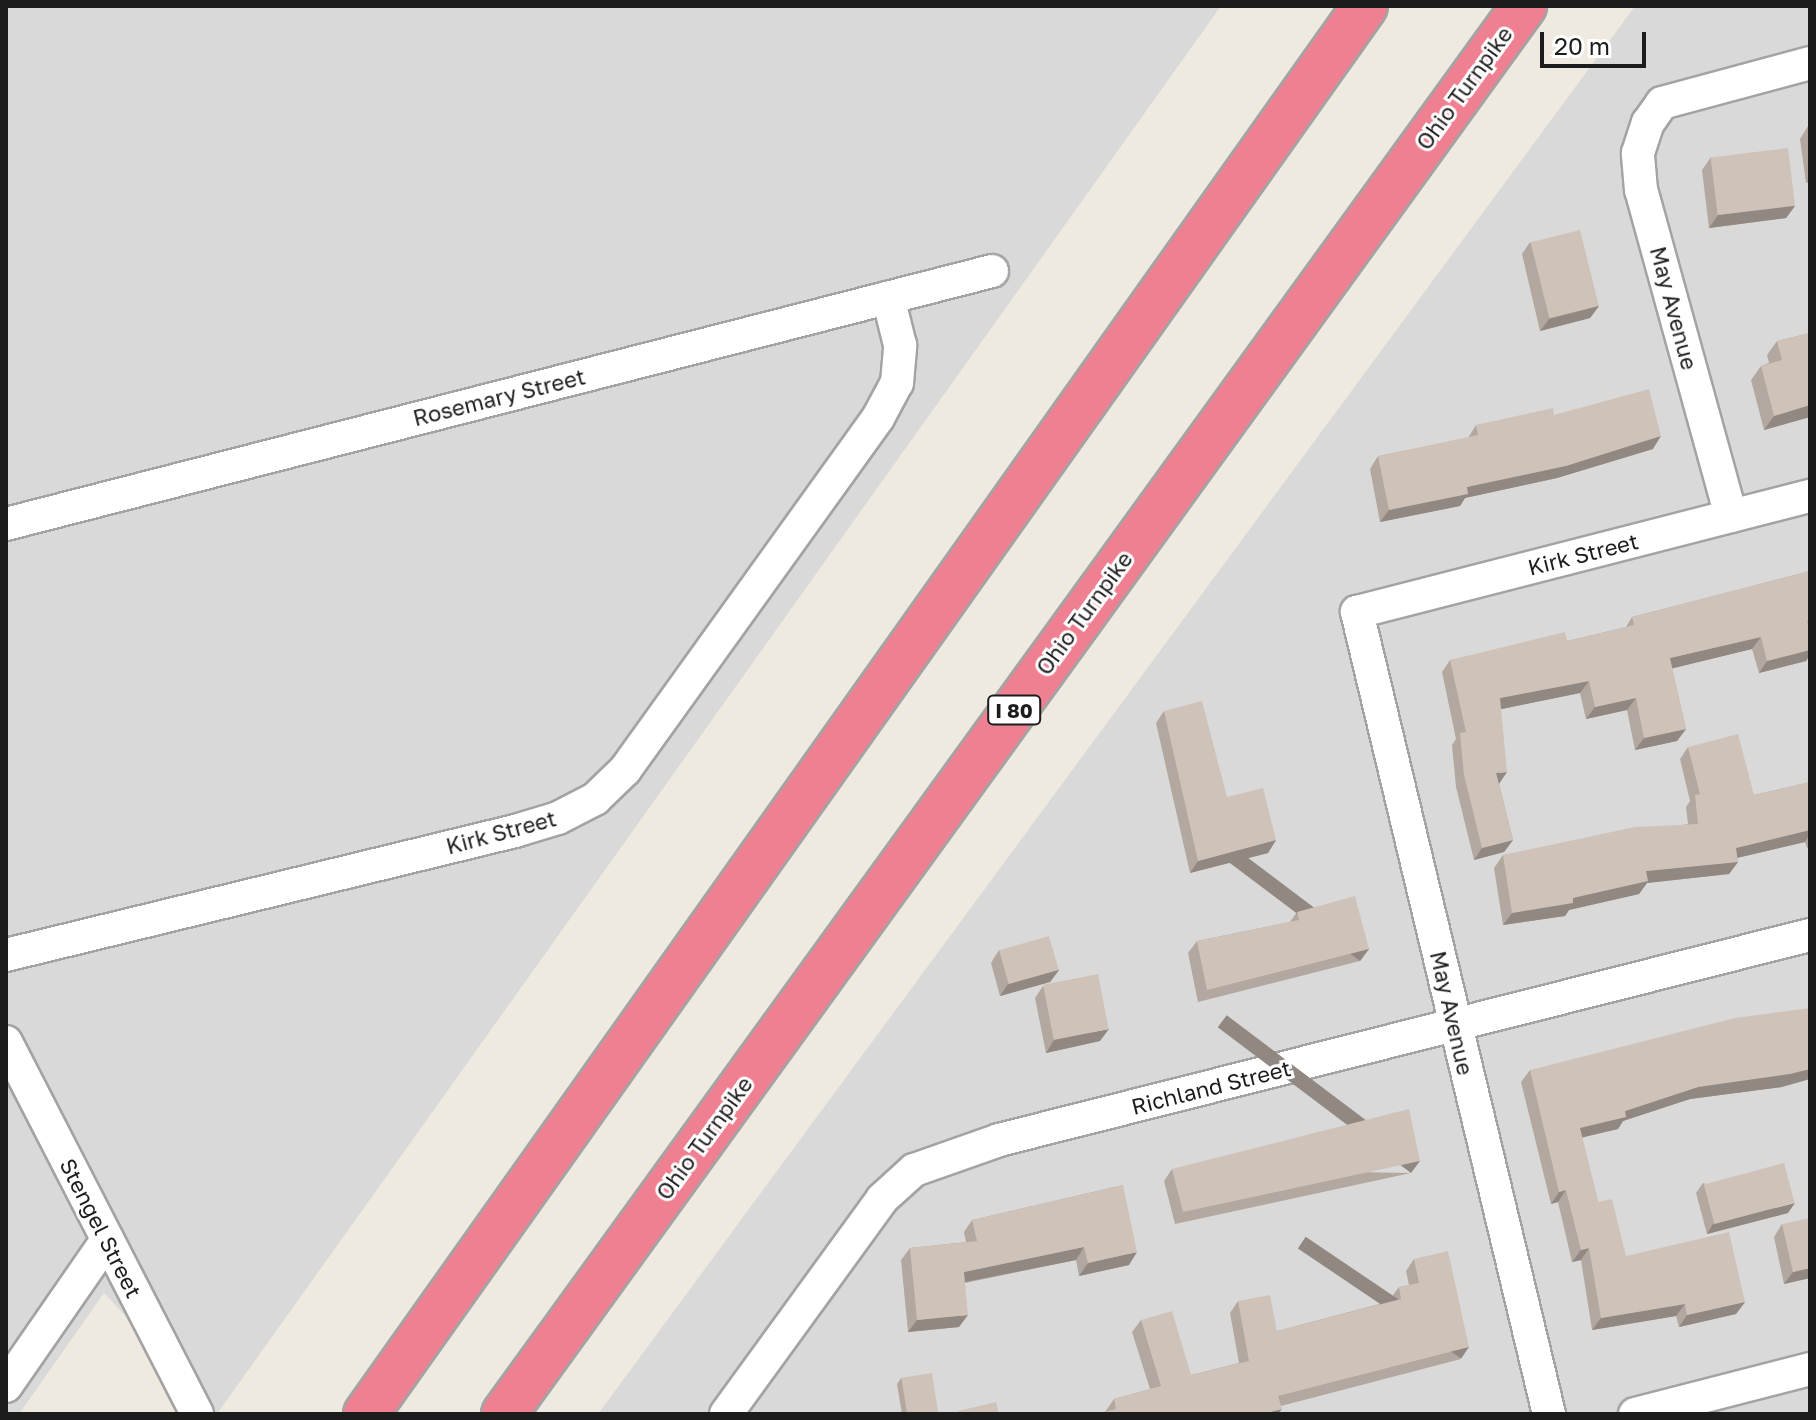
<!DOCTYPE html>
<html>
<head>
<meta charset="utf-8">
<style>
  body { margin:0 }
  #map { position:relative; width:1816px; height:1420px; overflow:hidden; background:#efeae0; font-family:"Golos Text",sans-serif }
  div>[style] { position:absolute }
  .residential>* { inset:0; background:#dad9d9 }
  .roads { filter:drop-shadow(2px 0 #a3a3a3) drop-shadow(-2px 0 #a3a3a3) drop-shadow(0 2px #a3a3a3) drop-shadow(0 -2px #a3a3a3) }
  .street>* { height:32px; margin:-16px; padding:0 16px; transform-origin:16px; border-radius:16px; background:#fff }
  .highway>* { height:44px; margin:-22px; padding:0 22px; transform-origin:22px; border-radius:22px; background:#ef8092 }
  .wall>* { inset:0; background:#b2a89f }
  .shaded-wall>* { inset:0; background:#918882; transform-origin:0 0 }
  .building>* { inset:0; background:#cfc3b9; transform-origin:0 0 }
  span { translate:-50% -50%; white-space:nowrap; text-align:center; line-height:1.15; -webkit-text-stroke:6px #fff; paint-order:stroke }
  .shield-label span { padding:2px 6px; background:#fff; border:2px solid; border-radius:6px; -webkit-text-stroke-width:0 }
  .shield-label { font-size:20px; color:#1c1c1c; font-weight:700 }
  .street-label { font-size:22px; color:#1c1c1c }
  .frame { position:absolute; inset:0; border:8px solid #1c1c1c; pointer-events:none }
  .scale { position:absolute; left:1540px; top:32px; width:106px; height:36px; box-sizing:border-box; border:4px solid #1c1c1c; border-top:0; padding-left:10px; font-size:24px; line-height:28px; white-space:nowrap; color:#1c1c1c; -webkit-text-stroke:6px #fff; paint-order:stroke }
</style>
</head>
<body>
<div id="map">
  <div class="residential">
    <div style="clip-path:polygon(6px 6px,1221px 6px,217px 1414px,104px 1293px,19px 1414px,6px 1414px)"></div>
    <div style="clip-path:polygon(1635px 6px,1810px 6px,1810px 1414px,598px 1414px)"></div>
  </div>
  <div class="roads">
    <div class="street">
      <div style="left:1731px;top:516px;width:338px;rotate:-105.4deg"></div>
      <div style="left:1641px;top:190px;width:37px;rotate:-95deg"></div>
      <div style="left:1638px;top:153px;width:32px;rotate:-72deg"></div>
      <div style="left:1648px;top:123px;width:24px;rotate:-55deg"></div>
      <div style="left:1662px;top:103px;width:153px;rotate:-15.1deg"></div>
      <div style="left:6px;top:524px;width:1018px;rotate:-14.39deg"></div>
      <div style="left:6px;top:955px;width:524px;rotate:-13.69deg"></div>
      <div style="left:515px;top:831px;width:45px;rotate:-16.8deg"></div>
      <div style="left:558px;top:818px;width:42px;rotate:-27.2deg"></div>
      <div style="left:595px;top:799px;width:42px;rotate:-44deg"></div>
      <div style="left:625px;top:770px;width:433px;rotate:-54.3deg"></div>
      <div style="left:878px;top:418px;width:40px;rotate:-62deg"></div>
      <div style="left:897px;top:383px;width:38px;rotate:-85deg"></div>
      <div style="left:900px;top:345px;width:49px;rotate:-104deg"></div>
      <div style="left:6px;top:1042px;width:418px;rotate:62.8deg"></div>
      <div style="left:6px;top:1386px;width:178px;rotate:-55.3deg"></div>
      <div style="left:726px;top:1414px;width:266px;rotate:-54deg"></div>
      <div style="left:882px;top:1199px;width:43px;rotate:-42.2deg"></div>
      <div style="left:914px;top:1170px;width:90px;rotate:-19.4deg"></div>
      <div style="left:999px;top:1140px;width:837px;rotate:-14.19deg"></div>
      <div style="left:1549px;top:1414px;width:825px;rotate:-103.46deg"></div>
      <div style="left:1357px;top:612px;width:468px;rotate:-14.4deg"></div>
      <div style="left:1635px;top:1414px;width:181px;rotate:-14.4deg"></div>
    </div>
    <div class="highway">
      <div style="left:366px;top:1414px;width:1726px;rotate:-54.64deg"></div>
      <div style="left:504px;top:1414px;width:1739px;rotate:-54.08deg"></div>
    </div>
  </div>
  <div class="wall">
    <div style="clip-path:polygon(1808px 126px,1810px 126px,1810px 182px,1806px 183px,1800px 139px)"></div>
    <div style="clip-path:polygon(1711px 157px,1795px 206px,1786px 218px,1709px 228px,1702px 170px)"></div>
    <div style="clip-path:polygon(1530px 242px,1599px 306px,1590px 318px,1540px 331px,1522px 254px)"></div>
    <div style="clip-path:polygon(1810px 333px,1810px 417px,1764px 430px,1751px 380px,1761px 366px,1769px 363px,1767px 355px,1777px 341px)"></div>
    <div style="clip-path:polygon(1554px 415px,1653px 449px,1557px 478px,1465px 498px,1460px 506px,1380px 522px,1370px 469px,1378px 456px,1468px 438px,1476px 425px)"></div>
    <div style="clip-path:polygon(1810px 571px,1810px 655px,1806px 661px,1759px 673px,1752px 649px,1672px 668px,1686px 729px,1677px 741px,1635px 750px,1627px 710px,1586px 719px,1580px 693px,1501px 709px,1499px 784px,1513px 840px,1504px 852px,1474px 860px,1456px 787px,1452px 745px,1456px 739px,1442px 672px,1450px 660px,1567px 641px,1626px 627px,1632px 617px)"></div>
    <div style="clip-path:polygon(1164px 711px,1227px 797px,1276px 840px,1268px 853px,1190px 873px,1156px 723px)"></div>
    <div style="clip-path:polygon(1688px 747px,1754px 795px,1810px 782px,1810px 848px,1807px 848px,1805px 842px,1737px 858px,1738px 862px,1729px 874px,1647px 883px,1639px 894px,1569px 910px,1565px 916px,1503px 925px,1494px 868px,1503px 855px,1688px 824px,1686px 807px,1690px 801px,1680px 759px)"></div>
    <div style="clip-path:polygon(1297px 912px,1369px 949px,1360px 961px,1198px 1002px,1188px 953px,1197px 941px,1290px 922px)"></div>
    <div style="clip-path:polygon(999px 950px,1059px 970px,1050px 982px,1000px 996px,991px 963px)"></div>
    <div style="clip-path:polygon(1043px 986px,1100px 1041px,1046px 1053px,1035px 998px)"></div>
    <div style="clip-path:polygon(1530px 1070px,1782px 1087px,1690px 1099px,1623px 1121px,1618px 1129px,1582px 1137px,1598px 1202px,1626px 1256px,1745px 1302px,1736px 1314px,1679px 1327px,1676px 1316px,1592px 1330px,1581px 1260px,1572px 1262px,1558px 1202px,1551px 1204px,1521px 1082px)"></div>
    <div style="clip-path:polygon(1172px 1169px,1411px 1173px,1175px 1224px,1164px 1181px)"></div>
    <div style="clip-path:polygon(1703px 1183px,1788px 1213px,1707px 1234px,1696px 1193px)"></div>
    <div style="clip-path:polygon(1123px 1185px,1129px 1265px,1079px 1276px,1076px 1260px,965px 1283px,959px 1327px,908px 1332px,901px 1260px,910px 1248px,966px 1242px,964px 1232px,972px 1220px)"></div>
    <div style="clip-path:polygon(1782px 1224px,1810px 1278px,1784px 1284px,1774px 1237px)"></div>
    <div style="clip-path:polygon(1414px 1259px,1461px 1359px,1281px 1406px,1105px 1412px,1114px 1399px,1150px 1389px,1132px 1332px,1141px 1320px,1191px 1375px,1239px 1363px,1230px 1313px,1238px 1301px,1277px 1331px,1391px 1301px,1390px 1299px,1399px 1287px,1409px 1285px,1406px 1271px)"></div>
    <div style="clip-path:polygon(901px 1378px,938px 1413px,937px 1414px,902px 1414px,897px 1384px)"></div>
  </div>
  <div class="shaded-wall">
    <div style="clip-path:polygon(1795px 206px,1786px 218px,1709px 228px,1718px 215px)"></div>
    <div style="clip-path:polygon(1599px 306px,1590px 318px,1540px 331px,1549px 319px)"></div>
    <div style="clip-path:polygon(1810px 405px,1810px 417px,1764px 430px,1774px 416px)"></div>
    <div style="clip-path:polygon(1661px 436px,1653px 449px,1557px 478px,1465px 498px,1460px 506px,1380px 522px,1389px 510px,1467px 487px)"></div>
    <div style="clip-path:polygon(1761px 637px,1752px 649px,1662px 671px,1670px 658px)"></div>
    <div style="clip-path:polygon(1810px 650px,1810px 655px,1806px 661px,1759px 673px,1767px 661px)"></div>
    <div style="clip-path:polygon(1589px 681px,1580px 693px,1492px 711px,1500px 698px)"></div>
    <div style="clip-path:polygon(1636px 698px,1627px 710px,1586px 719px,1595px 707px)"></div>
    <div style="clip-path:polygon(1686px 729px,1677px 741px,1635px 750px,1644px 738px)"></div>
    <div style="clip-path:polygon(1507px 772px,1499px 784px,1496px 773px)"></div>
    <div style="clip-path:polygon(1810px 830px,1810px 834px,1805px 842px,1728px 860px,1736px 848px)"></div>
    <div style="clip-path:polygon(1276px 840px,1268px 853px,1190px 873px,1198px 861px)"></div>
    <div style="clip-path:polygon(1513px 840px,1504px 852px,1474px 860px,1482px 848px)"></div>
    <div style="clip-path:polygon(1738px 862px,1729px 874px,1647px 883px,1639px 894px,1569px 910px,1565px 916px,1503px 925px,1512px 913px,1573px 898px,1646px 871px)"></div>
    <div style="left:1369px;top:949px;width:15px;height:167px;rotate:127deg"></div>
    <div style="clip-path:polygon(1059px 970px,1050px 982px,1000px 996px,1008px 984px)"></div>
    <div style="clip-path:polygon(1109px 1029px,1100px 1041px,1046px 1053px,1054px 1040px)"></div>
    <div style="clip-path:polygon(1810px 1069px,1810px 1079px,1782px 1087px,1690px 1099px,1623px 1121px,1618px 1129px,1572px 1140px,1580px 1128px,1625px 1111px,1698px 1087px)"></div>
    <div style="left:1420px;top:1161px;width:15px;height:242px;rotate:127deg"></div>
    <div style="clip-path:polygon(1566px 1190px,1558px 1202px,1551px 1204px,1559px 1192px)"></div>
    <div style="clip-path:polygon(1795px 1203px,1788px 1213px,1707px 1234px,1713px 1224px)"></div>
    <div style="clip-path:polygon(1084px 1247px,1076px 1260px,955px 1284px,964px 1272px)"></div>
    <div style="clip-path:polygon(1589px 1248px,1581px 1260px,1572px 1262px,1581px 1250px)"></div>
    <div style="clip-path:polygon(1137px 1252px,1129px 1265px,1079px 1276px,1088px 1263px)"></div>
    <div style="clip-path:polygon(1810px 1268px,1810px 1278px,1784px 1284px,1793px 1272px)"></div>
    <div style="clip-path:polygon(1745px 1302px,1736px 1314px,1679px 1327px,1687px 1315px)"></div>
    <div style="clip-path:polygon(1685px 1304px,1676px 1316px,1592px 1330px,1601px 1318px)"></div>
    <div style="clip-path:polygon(968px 1315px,959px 1327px,908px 1332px,917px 1320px)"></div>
    <div style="left:1469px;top:1347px;width:14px;height:197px;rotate:124deg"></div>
    <div style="clip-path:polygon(1282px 1409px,1278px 1414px,1261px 1414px)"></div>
  </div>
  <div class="building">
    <div style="left:1788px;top:148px;width:58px;height:78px;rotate:83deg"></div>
    <div style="left:1580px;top:230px;width:78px;height:51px;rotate:76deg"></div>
    <div style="clip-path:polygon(1810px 333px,1810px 405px,1774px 416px,1761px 366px,1782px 360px,1777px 341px)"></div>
    <div style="clip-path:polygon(1649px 389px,1661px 436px,1566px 466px,1467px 487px,1468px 494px,1389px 510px,1378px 456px,1478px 435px,1476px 425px,1553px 408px,1554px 415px)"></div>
    <div style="clip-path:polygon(1810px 571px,1810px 620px,1807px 621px,1810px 631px,1810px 650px,1767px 661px,1761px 637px,1670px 658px,1686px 729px,1644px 738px,1636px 698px,1595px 707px,1589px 681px,1500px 698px,1507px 772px,1496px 773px,1513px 840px,1482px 848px,1464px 775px,1460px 733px,1466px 732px,1450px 660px,1565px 632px,1567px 641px,1634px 625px,1632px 617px)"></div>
    <div style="clip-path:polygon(1202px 701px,1227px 797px,1263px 788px,1276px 840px,1198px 861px,1164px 711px)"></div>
    <div style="clip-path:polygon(1738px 734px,1754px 795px,1810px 782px,1810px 830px,1736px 848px,1738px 862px,1646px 871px,1648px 881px,1573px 898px,1573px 903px,1512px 913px,1503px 855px,1635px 827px,1698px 824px,1695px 795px,1700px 794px,1688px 747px)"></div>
    <div style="clip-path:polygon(1355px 896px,1369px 949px,1207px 990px,1197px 941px,1299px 920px,1297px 912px)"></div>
    <div style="left:1049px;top:936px;width:35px;height:52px;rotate:74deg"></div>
    <div style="left:1098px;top:974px;width:56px;height:56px;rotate:79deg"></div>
    <div style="clip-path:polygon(1810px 1008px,1810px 1069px,1790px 1074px,1698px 1087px,1625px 1111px,1626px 1117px,1580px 1128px,1598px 1202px,1612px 1199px,1626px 1256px,1729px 1232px,1745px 1302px,1687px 1315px,1685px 1304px,1601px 1318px,1589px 1248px,1581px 1250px,1566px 1190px,1559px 1192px,1530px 1070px,1735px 1018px)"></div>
    <div style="clip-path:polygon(1409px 1109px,1420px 1161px,1183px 1212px,1172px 1169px)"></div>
    <div style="left:1784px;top:1163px;width:41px;height:83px;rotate:75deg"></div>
    <div style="clip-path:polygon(1123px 1185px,1137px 1252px,1088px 1263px,1084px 1247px,964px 1272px,968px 1315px,917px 1320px,910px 1248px,977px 1241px,972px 1220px)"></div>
    <div style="clip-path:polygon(1810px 1218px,1810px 1268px,1793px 1272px,1782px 1224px)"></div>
    <div style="clip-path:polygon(1448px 1251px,1469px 1347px,1278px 1396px,1282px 1409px,1261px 1414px,1098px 1414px,1116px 1409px,1114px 1399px,1161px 1386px,1141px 1320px,1172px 1311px,1191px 1375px,1249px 1361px,1238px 1301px,1270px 1295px,1277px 1331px,1401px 1299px,1399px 1287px,1419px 1283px,1414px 1259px)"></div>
    <div style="left:932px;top:1373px;width:40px;height:31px;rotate:81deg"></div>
    <div style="clip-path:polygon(996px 1402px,999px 1414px,959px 1414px,958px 1411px)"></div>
  </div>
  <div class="shield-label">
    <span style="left:1014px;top:710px">I 80</span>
  </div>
  <div class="street-label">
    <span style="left:1464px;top:88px;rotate:-54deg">Ohio Turnpike</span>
    <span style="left:1674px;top:308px;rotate:75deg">May Avenue</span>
    <span style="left:499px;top:397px;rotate:-14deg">Rosemary Street</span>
    <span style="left:1583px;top:554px;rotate:-14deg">Kirk Street</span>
    <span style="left:1084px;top:613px;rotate:-54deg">Ohio Turnpike</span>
    <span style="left:501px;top:832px;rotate:-15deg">Kirk Street</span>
    <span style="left:1452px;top:1013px;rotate:77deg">May Avenue</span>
    <span style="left:1211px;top:1087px;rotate:-14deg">Richland Street</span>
    <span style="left:704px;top:1138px;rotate:-54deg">Ohio Turnpike</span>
    <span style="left:101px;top:1228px;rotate:63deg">Stengel Street</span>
  </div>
  <div class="frame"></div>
  <div class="scale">20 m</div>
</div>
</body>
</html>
